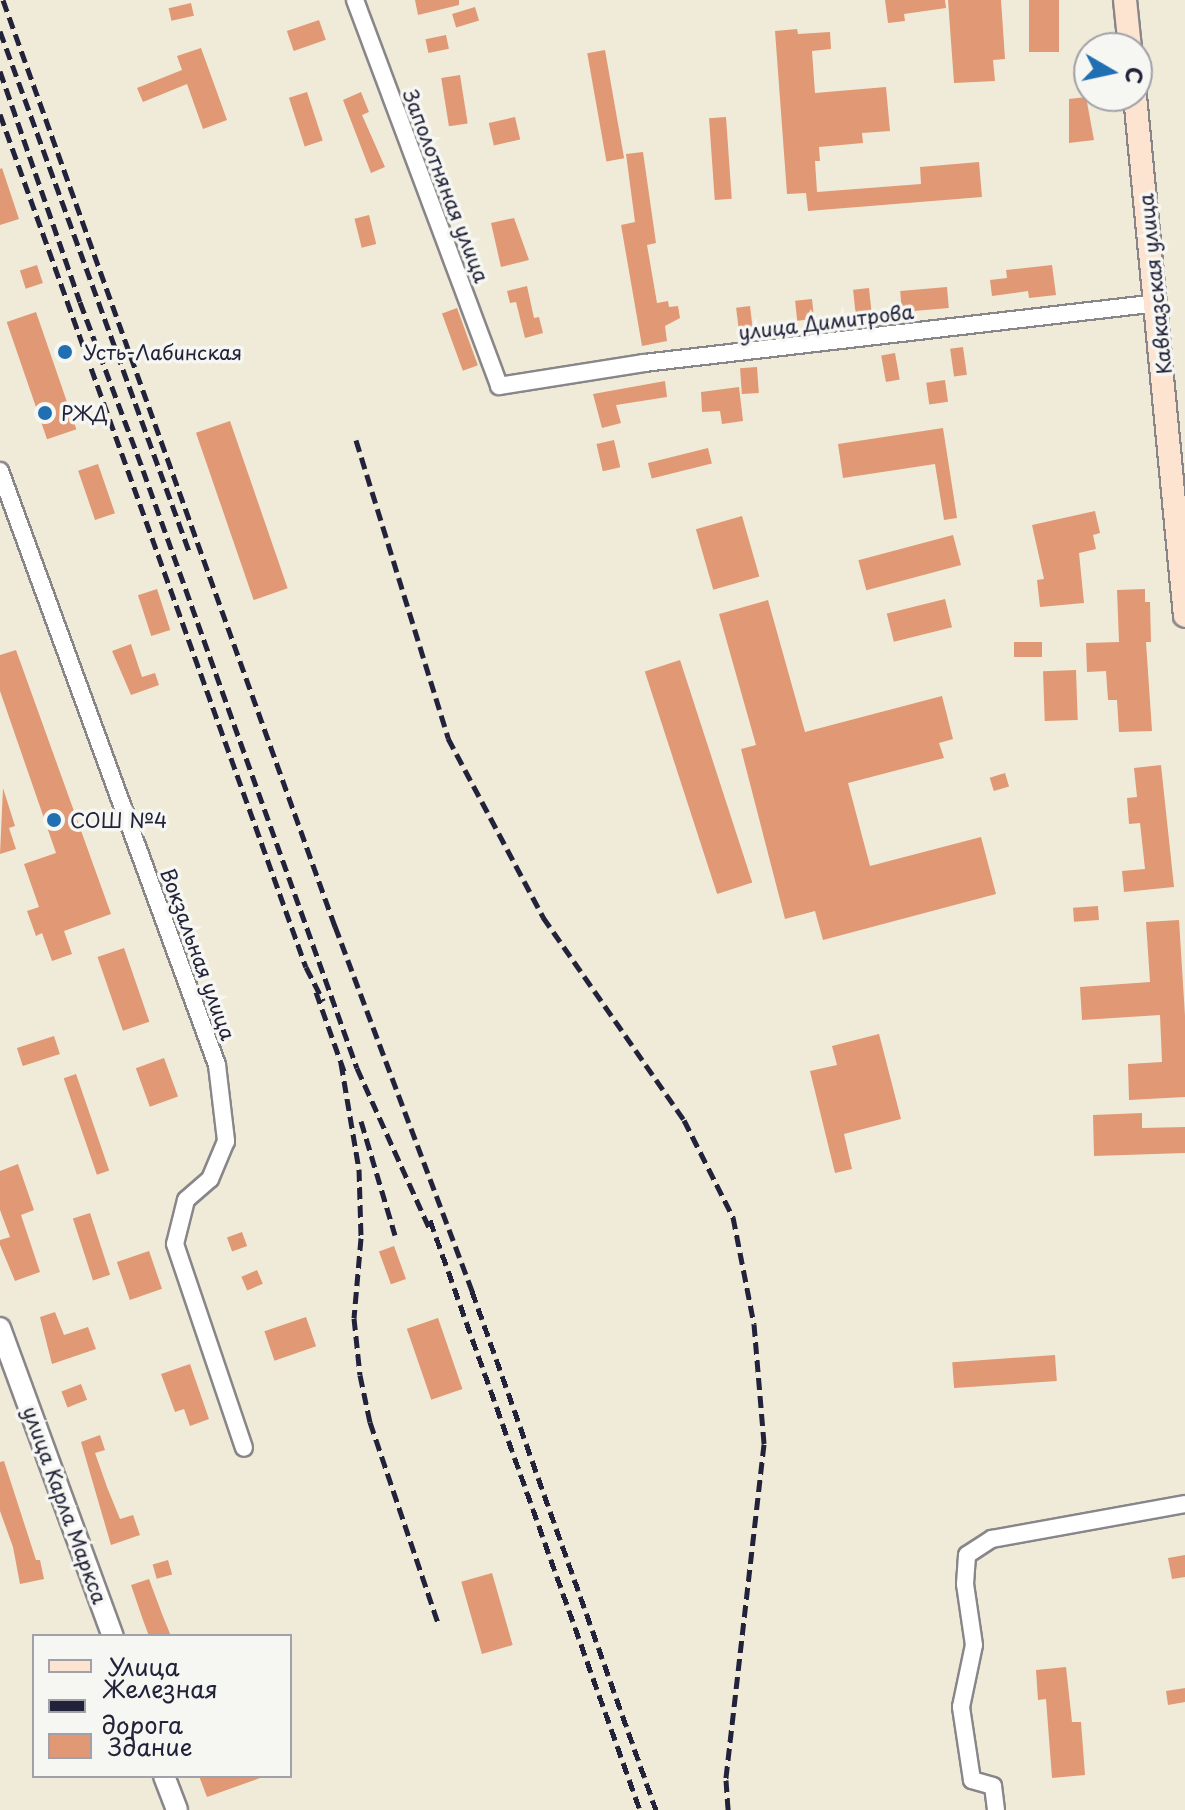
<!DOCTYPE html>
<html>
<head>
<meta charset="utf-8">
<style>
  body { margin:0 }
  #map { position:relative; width:1185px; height:1810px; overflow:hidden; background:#f0ebd8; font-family:"Playpen Sans",sans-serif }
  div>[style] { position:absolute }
  .building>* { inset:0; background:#e19874; transform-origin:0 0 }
  .roads { filter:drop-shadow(2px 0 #89868a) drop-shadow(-2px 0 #89868a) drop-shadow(0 2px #89868a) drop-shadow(0 -2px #89868a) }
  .minor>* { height:16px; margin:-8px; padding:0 8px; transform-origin:8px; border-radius:8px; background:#fff }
  .tertiary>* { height:20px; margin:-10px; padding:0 10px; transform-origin:10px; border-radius:10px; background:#fff }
  .secondary>* { height:22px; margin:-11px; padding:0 11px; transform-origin:11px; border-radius:11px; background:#fde4d0 }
  .rail>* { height:5px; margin-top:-2.5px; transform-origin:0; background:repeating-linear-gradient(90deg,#22223b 0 12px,transparent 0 18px) }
  .dots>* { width:22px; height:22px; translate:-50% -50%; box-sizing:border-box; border:4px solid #f6f6f2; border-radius:50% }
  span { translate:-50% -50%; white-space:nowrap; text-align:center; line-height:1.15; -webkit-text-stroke:7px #f6f6f2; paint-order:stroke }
  .street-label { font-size:20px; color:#22223b }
  .poi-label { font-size:20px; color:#22223b }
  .left { translate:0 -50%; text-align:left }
  .legend { position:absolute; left:32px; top:1634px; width:260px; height:144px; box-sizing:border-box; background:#f6f6f2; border:2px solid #a1a1a9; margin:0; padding:10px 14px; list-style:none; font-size:24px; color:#22223b }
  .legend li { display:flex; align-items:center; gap:16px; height:40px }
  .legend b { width:40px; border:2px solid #a1a1a9 }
  .north { position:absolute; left:1073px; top:32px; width:80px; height:80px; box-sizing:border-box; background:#f6f6f2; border:2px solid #a1a1a9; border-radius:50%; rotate:99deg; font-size:22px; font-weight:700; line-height:32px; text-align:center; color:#22223b }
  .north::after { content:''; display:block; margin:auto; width:28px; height:36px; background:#1f6fb2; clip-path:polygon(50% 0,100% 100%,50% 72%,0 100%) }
</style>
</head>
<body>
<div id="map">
  <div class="building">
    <div style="clip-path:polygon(415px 0,459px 0,459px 5px,418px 15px)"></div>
    <div style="clip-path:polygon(885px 0,945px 0,946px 8px,904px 14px,905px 21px,888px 23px)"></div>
    <div style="clip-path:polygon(948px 0,1001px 0,1005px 59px,993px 60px,995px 81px,954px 83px)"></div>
    <div style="left:1029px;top:0;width:30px;height:52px"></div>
    <div style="left:191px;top:3px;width:13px;height:23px;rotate:77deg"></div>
    <div style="left:475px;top:7px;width:14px;height:24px;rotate:73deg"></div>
    <div style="left:319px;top:20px;width:21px;height:34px;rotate:71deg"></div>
    <div style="clip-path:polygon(797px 29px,798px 34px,830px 32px,831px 49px,812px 51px,815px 93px,886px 87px,890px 131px,862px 133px,863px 143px,819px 147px,820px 161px,815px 161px,817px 192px,921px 184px,920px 167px,979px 162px,982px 197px,808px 211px,806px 193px,787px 194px,775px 31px)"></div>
    <div style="left:446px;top:35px;width:14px;height:21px;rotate:78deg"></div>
    <div style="clip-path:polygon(201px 48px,227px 120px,203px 129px,187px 84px,143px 102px,137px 88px,182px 70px,177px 56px)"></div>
    <div style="left:605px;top:50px;width:110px;height:18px;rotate:80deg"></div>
    <div style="left:460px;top:75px;width:49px;height:19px;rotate:81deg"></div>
    <div style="left:307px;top:92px;width:51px;height:19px;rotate:72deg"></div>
    <div style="clip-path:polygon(361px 92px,369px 112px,362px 115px,385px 167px,371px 173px,343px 100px)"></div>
    <div style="clip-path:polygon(1086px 97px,1094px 140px,1069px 143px,1069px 99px)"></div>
    <div style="left:515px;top:117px;width:23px;height:27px;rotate:77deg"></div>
    <div style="left:726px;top:117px;width:82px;height:17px;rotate:86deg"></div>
    <div style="clip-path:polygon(643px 152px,656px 243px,647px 245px,657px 303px,668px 301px,669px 307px,678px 306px,680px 318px,665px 326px,667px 341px,642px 346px,621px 225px,635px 222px,626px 154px)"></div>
    <div style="clip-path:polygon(2px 168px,19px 219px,0 225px,0 169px)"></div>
    <div style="left:369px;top:215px;width:30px;height:15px;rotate:76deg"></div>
    <div style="clip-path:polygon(514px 218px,529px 260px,501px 267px,491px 223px)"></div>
    <div style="left:37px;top:265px;width:19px;height:18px;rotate:72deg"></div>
    <div style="clip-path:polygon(1052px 265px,1056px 295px,1029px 298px,1028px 291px,992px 296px,990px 280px,1007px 278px,1006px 270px)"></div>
    <div style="clip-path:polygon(527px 286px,534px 318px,539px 317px,543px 333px,525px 338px,516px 302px,510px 303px,507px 291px)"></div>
    <div style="left:947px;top:287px;width:21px;height:47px;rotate:85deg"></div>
    <div style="left:869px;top:288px;width:27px;height:16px;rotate:84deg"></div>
    <div style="left:812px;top:299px;width:20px;height:17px;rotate:84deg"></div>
    <div style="left:750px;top:306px;width:25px;height:14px;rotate:83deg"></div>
    <div style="left:457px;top:308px;width:61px;height:16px;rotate:70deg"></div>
    <div style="left:36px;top:312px;width:124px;height:31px;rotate:71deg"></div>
    <div style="left:963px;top:347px;width:28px;height:13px;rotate:82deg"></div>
    <div style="left:895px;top:353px;width:27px;height:14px;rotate:80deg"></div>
    <div style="left:757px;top:367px;width:26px;height:17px;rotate:86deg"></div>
    <div style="left:945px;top:380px;width:22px;height:19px;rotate:82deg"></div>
    <div style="clip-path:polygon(665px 381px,667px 397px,616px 405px,621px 423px,602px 428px,593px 394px)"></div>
    <div style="clip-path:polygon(739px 387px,743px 421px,722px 424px,720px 411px,702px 412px,701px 392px)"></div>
    <div style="left:230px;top:421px;width:177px;height:36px;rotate:71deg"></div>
    <div style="clip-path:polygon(943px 428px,957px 518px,944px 520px,935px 464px,843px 478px,838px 444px)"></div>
    <div style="left:614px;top:440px;width:28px;height:18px;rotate:77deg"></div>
    <div style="left:708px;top:448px;width:16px;height:62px;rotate:76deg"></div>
    <div style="left:98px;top:464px;width:52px;height:21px;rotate:71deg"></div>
    <div style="clip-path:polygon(1095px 511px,1100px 533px,1093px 535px,1096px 549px,1079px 553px,1084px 603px,1040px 607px,1037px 580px,1044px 579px,1032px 525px)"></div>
    <div style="left:742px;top:516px;width:63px;height:48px;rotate:74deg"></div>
    <div style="left:953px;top:535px;width:31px;height:98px;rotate:75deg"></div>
    <div style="left:157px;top:589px;width:43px;height:20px;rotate:72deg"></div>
    <div style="clip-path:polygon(1145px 589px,1145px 602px,1150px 602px,1151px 642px,1146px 642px,1152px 731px,1119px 732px,1117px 700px,1108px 700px,1106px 671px,1087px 672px,1086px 643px,1119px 642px,1117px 590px)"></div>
    <div style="left:945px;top:599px;width:29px;height:60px;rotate:76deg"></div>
    <div style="clip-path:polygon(768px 600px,805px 732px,942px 696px,953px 739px,939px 743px,944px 758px,848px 783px,870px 866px,981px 837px,996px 894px,823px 940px,815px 911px,785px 919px,741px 749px,756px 745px,719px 614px)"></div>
    <div style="left:1042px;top:642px;width:15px;height:28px;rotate:90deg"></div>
    <div style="clip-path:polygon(131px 644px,142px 677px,155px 673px,159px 685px,131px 695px,112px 651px)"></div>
    <div style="clip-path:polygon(16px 650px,111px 914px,64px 931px,72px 954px,52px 961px,42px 933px,36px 936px,27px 911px,39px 907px,24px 864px,56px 853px,0 691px,0 655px)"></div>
    <div style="left:680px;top:660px;width:234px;height:37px;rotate:72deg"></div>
    <div style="left:1076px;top:670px;width:50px;height:33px;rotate:88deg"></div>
    <div style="clip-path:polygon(1161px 765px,1174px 887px,1124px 892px,1122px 871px,1145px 869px,1140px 823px,1129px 824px,1127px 798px,1137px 797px,1134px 768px)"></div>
    <div style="left:1005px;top:773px;width:14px;height:16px;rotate:73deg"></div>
    <div style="clip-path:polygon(3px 788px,15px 826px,9px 828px,16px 849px,0 854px)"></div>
    <div style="left:1098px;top:906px;width:14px;height:25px;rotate:86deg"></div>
    <div style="clip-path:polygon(1179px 920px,1185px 1016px,1185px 1097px,1129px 1100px,1128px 1064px,1162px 1062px,1160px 1015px,1082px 1020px,1080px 987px,1150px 982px,1146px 922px)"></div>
    <div style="left:124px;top:948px;width:78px;height:28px;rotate:71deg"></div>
    <div style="clip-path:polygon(879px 1034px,901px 1119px,844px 1134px,852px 1169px,835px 1173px,810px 1071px,837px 1065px,832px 1046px)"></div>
    <div style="left:54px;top:1036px;width:19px;height:39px;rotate:72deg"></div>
    <div style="left:164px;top:1058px;width:41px;height:30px;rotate:70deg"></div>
    <div style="left:76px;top:1074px;width:102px;height:13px;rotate:71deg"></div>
    <div style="clip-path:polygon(1142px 1113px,1142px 1128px,1185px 1127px,1185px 1153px,1094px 1156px,1093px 1115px)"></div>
    <div style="clip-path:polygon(18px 1164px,34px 1210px,21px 1215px,40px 1272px,15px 1281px,0 1245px,0 1240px,10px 1237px,0 1210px,0 1171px)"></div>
    <div style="left:90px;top:1213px;width:65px;height:18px;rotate:72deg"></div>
    <div style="left:242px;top:1232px;width:15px;height:16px;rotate:70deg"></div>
    <div style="left:394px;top:1246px;width:35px;height:16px;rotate:70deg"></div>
    <div style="left:149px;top:1251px;width:40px;height:34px;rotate:71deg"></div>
    <div style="left:257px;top:1270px;width:15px;height:17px;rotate:67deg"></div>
    <div style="clip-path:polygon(55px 1312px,64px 1335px,88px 1327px,96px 1349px,52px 1364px,40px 1317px)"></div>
    <div style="left:306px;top:1317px;width:31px;height:44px;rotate:71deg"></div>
    <div style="left:438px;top:1318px;width:75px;height:33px;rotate:71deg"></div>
    <div style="left:1055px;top:1355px;width:26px;height:103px;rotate:86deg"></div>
    <div style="clip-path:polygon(190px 1364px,209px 1419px,190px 1426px,184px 1409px,175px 1412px,161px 1374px)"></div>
    <div style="left:81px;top:1384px;width:17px;height:21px;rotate:69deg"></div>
    <div style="clip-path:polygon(100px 1435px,105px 1450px,95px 1453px,107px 1487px,120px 1519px,133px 1515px,140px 1535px,111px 1545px,81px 1442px)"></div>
    <div style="clip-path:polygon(4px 1461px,36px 1560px,40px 1560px,44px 1579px,20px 1584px,13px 1547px,0 1511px,0 1462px)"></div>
    <div style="clip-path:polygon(1185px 1555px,1185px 1577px,1172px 1579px,1168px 1558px)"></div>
    <div style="left:168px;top:1560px;width:15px;height:16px;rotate:74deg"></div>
    <div style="left:492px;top:1573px;width:75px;height:32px;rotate:74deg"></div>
    <div style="clip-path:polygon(149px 1579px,162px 1614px,171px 1636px,149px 1636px,143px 1620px,131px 1585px)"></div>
    <div style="clip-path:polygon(1066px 1667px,1072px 1722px,1081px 1722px,1085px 1775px,1052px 1778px,1046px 1699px,1038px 1700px,1036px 1670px)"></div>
    <div style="clip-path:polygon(1185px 1688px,1185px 1702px,1168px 1705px,1166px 1691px)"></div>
    <div style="clip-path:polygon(199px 1776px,260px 1776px,260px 1778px,207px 1797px)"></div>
  </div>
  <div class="roads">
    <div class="minor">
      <div style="left:355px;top:0;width:412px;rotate:69.5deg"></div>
      <div style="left:499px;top:386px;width:147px;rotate:-9deg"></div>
      <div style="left:644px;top:363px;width:517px;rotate:-6.66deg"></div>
      <div style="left:0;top:471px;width:632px;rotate:69.93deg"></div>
      <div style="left:217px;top:1065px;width:77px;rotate:83.2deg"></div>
      <div style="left:226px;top:1141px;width:41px;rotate:112.8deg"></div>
      <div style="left:210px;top:1179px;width:32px;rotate:139deg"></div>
      <div style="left:186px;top:1200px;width:45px;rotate:104deg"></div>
      <div style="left:175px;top:1244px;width:215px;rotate:71.3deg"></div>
      <div style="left:996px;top:1810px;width:24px;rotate:-97deg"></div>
      <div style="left:993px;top:1786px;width:22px;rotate:-164deg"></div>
      <div style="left:972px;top:1780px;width:74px;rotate:-98.6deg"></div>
      <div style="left:961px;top:1707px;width:63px;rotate:-78.2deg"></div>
      <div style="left:974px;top:1645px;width:62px;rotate:-98.4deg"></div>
      <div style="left:965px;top:1584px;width:29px;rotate:-86deg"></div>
      <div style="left:967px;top:1555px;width:30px;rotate:-33deg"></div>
      <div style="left:992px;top:1539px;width:196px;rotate:-10.3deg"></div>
    </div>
    <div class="tertiary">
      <div style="left:0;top:1328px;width:328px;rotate:69.9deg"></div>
      <div style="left:164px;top:1776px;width:36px;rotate:69deg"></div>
    </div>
    <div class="secondary">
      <div style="left:1125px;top:0;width:48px;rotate:84.1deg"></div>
      <div style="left:1135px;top:96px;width:522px;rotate:84.51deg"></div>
    </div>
  </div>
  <div class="rail">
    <div style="left:3px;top:0;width:984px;rotate:70.28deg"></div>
    <div style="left:335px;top:926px;width:390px;rotate:69.4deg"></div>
    <div style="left:472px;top:1291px;width:551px;rotate:70.48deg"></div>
    <div style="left:0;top:31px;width:556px;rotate:70.03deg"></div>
    <div style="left:0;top:71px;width:244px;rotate:70.9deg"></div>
    <div style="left:80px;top:302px;width:179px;rotate:69.4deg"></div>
    <div style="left:143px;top:470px;width:635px;rotate:70.31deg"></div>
    <div style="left:357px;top:1068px;width:178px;rotate:65.7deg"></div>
    <div style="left:0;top:114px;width:906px;rotate:70.27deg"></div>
    <div style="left:306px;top:967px;width:38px;rotate:63deg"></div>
    <div style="left:356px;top:440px;width:312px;rotate:72.8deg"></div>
    <div style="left:448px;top:738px;width:203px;rotate:62deg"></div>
    <div style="left:543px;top:917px;width:247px;rotate:55.2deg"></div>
    <div style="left:684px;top:1120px;width:109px;rotate:63.2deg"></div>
    <div style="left:733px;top:1217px;width:109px;rotate:78.9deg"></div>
    <div style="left:754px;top:1324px;width:120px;rotate:85.2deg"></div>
    <div style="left:764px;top:1444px;width:338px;rotate:96.5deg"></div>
    <div style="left:726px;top:1780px;width:30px;rotate:86deg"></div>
    <div style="left:316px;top:992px;width:84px;rotate:70.5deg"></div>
    <div style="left:341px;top:1063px;width:108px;rotate:80.4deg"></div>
    <div style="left:359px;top:1169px;width:69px;rotate:88.3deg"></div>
    <div style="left:361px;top:1238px;width:80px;rotate:95deg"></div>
    <div style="left:354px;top:1318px;width:57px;rotate:84deg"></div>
    <div style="left:360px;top:1375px;width:48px;rotate:78deg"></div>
    <div style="left:370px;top:1422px;width:212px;rotate:71.3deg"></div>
    <div style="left:361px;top:1121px;width:119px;rotate:73.4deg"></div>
    <div style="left:430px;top:1220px;width:626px;rotate:70.41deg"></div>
  </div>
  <div class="dots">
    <div style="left:65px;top:352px;background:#1f6fb2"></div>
    <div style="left:45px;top:413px;background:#1f6fb2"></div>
    <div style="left:54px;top:820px;background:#1f6fb2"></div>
  </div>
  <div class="street-label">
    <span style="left:446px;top:186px;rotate:69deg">Заполотняная улица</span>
    <span style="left:1155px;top:284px;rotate:-96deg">Кавказская улица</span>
    <span style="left:826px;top:322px;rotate:-7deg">улица Димитрова</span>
    <span style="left:198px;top:954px;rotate:70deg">Вокзальная улица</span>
    <span style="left:65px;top:1505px;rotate:70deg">улица Карла Маркса</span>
  </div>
  <div class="poi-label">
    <span class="left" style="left:83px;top:352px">Усть-Лабинская</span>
    <span class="left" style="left:61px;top:413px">РЖД</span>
    <span class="left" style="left:70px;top:820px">СОШ №4</span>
  </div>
  <ul class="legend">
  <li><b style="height:10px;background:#fde4d0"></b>Улица</li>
  <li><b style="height:10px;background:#22223b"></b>Железная дорога</li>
  <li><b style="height:22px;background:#e19874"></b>Здание</li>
  </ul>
  <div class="north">С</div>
</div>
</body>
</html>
